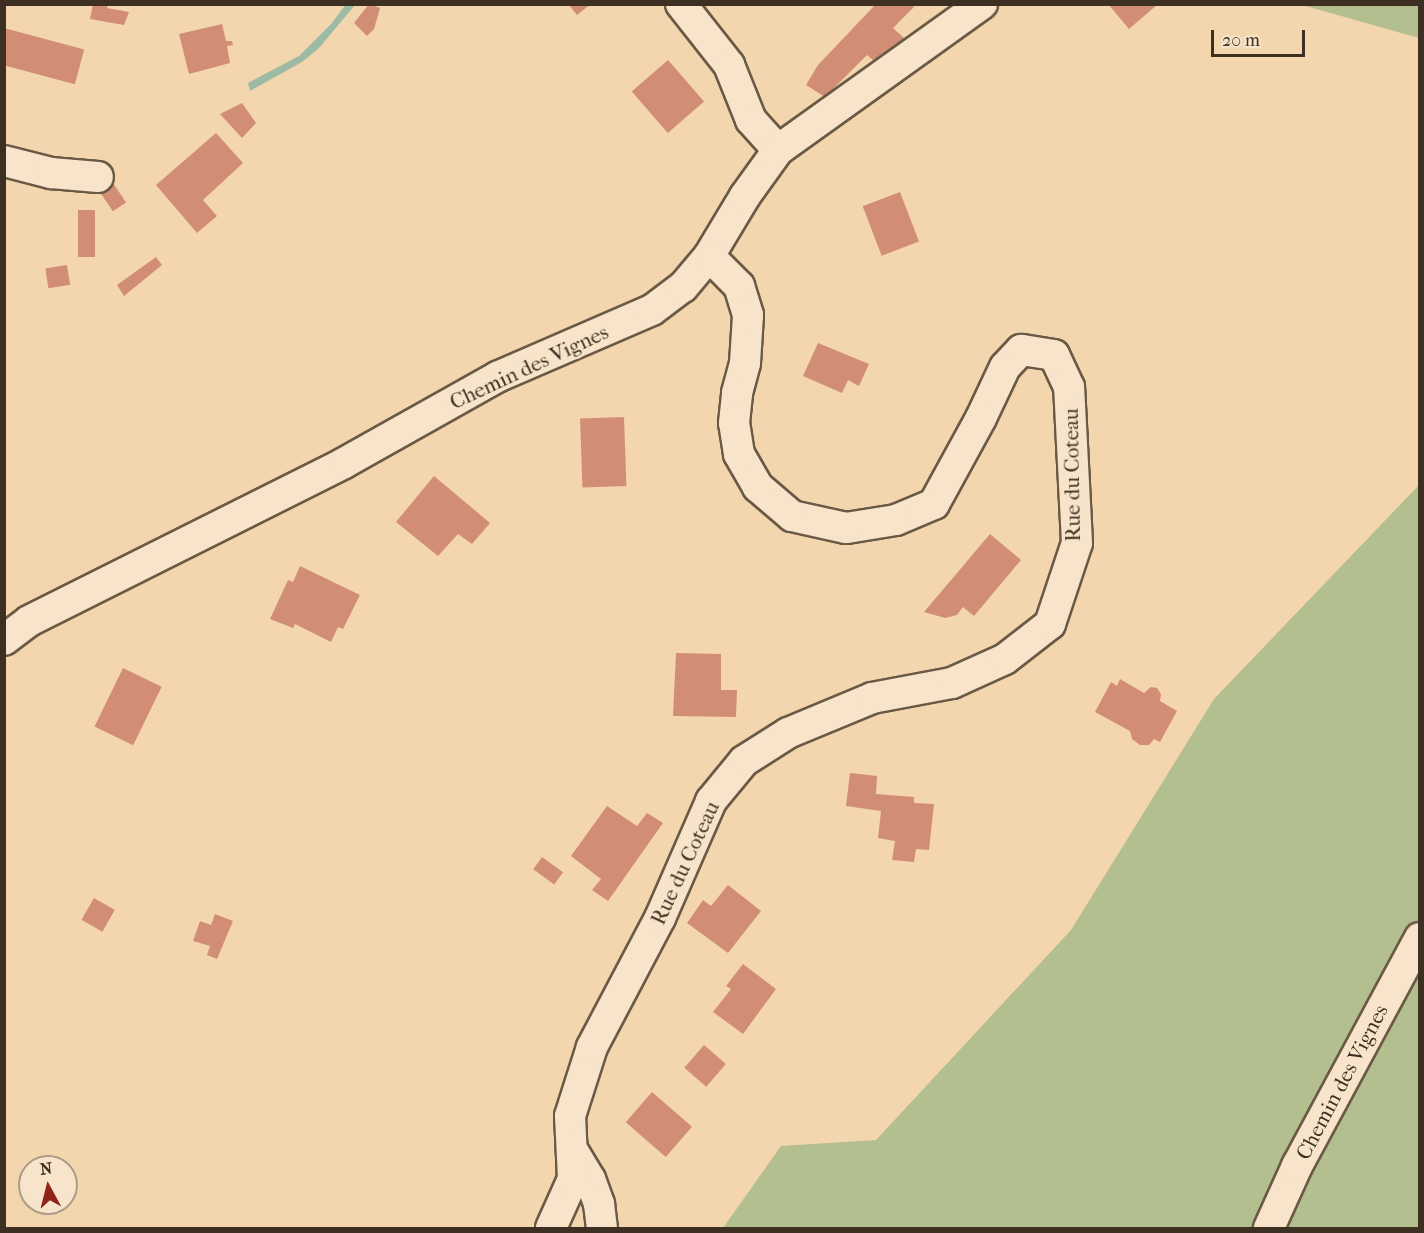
<!DOCTYPE html>
<html>
<head>
<meta charset="utf-8">
<style>
  body { margin:0 }
  #map { position:relative; width:1424px; height:1233px; overflow:hidden; background:#f3d6ae; font-family:"IM FELL French Canon",serif }
  div>[style] { position:absolute }
  .green>* { inset:0; background:#b4bf8f }
  .water>* { inset:0; background:#9dbaa5 }
  .building>* { inset:0; background:#d28e74; transform-origin:0 0 }
  .roads { filter:drop-shadow(2px 0 #6a5a45) drop-shadow(-2px 0 #6a5a45) drop-shadow(0 2px #6a5a45) drop-shadow(0 -2px #6a5a45) }
  .street>* { height:30px; margin:-15px; padding:0 15px; transform-origin:15px; border-radius:15px; background:#f7e4ca }
  span { translate:-50% -50%; white-space:nowrap; text-align:center; line-height:1.15; -webkit-text-stroke:4.5px #f7e4ca; paint-order:stroke }
  .street-label { font-size:21px; color:#3d3022 }
  .frame { position:absolute; inset:0; border:6px solid #3d3022; pointer-events:none }
  .north { position:absolute; left:18px; top:1155px; width:60px; height:60px; box-sizing:border-box; background:#f7e4ca; border:2px solid #ad9c87; border-radius:50%; rotate:353deg; font-size:16px; font-weight:700; line-height:24px; text-align:center; color:#3d3022 }
  .north::after { content:''; display:block; margin:auto; width:21px; height:27px; background:#8f2418; clip-path:polygon(50% 0,100% 100%,50% 72%,0 100%) }
  .scale { position:absolute; left:1211px; top:30px; width:94px; height:27px; box-sizing:border-box; border:3px solid #3d3022; border-top:0; padding-left:8px; font-size:18px; line-height:21px; white-space:nowrap; color:#3d3022; -webkit-text-stroke:4px #f7e4ca; paint-order:stroke }
</style>
</head>
<body>
<div id="map">
  <div class="green">
    <div style="clip-path:polygon(1302px 5px,1419px 5px,1419px 38px)"></div>
    <div style="clip-path:polygon(1419px 485px,1419px 1228px,723px 1228px,781px 1146px,876px 1140px,1071px 930px,1214px 699px)"></div>
  </div>
  <div class="water">
    <div style="clip-path:polygon(346px 4px,355px 5px,319px 48px,302px 62px,250px 91px,248px 83px,299px 56px,332px 23px)"></div>
  </div>
  <div class="building">
    <div style="clip-path:polygon(93px 4px,108px 4px,107px 8px,129px 12px,124px 25px,90px 19px)"></div>
    <div style="clip-path:polygon(369px 4px,380px 8px,374px 29px,367px 36px,354px 23px)"></div>
    <div style="clip-path:polygon(568px 4px,591px 4px,577px 15px)"></div>
    <div style="clip-path:polygon(876px 4px,912px 4px,914px 7px,893px 28px,905px 39px,879px 65px,867px 55px,825px 97px,806px 85px,818px 65px)"></div>
    <div style="clip-path:polygon(1108px 4px,1158px 4px,1129px 29px)"></div>
    <div style="clip-path:polygon(222px 24px,226px 41px,232px 41px,233px 45px,227px 46px,230px 63px,189px 74px,179px 34px)"></div>
    <div style="left:4px;top:28px;width:83px;height:36px;rotate:15deg"></div>
    <div style="left:668px;top:60px;width:55px;height:48px;rotate:49deg"></div>
    <div style="clip-path:polygon(242px 103px,256px 123px,242px 138px,220px 114px)"></div>
    <div style="clip-path:polygon(216px 133px,243px 163px,203px 200px,217px 216px,197px 233px,156px 185px)"></div>
    <div style="left:111px;top:180px;width:27px;height:16px;rotate:56deg"></div>
    <div style="left:900px;top:192px;width:53px;height:40px;rotate:69deg"></div>
    <div style="left:78px;top:210px;width:17px;height:47px"></div>
    <div style="clip-path:polygon(156px 257px,162px 265px,124px 296px,117px 285px)"></div>
    <div style="left:67px;top:265px;width:20px;height:22px;rotate:81deg"></div>
    <div style="clip-path:polygon(818px 343px,869px 364px,859px 386px,848px 380px,842px 393px,803px 376px)"></div>
    <div style="left:624px;top:417px;width:69px;height:44px;rotate:88deg"></div>
    <div style="clip-path:polygon(434px 476px,490px 523px,472px 544px,458px 534px,438px 556px,396px 522px)"></div>
    <div style="clip-path:polygon(990px 534px,1021px 560px,974px 616px,963px 607px,957px 615px,945px 618px,924px 612px)"></div>
    <div style="clip-path:polygon(300px 566px,360px 595px,343px 629px,338px 627px,331px 642px,295px 624px,293px 628px,270px 619px,288px 580px,293px 582px)"></div>
    <div style="clip-path:polygon(676px 653px,721px 654px,721px 690px,737px 690px,736px 717px,673px 716px)"></div>
    <div style="left:123px;top:668px;width:43px;height:65px;rotate:26deg"></div>
    <div style="clip-path:polygon(1120px 679px,1144px 693px,1151px 687px,1157px 688px,1161px 694px,1160px 701px,1177px 711px,1160px 742px,1154px 739px,1149px 745px,1140px 745px,1132px 739px,1130px 731px,1095px 712px,1111px 682px,1117px 686px)"></div>
    <div style="clip-path:polygon(850px 773px,877px 776px,876px 794px,914px 797px,914px 803px,934px 804px,929px 850px,916px 849px,914px 862px,892px 860px,895px 841px,878px 838px,881px 811px,846px 806px)"></div>
    <div style="clip-path:polygon(607px 806px,637px 826px,647px 813px,663px 823px,608px 901px,592px 890px,601px 879px,571px 856px)"></div>
    <div style="left:542px;top:857px;width:26px;height:15px;rotate:36deg"></div>
    <div style="clip-path:polygon(728px 885px,761px 911px,728px 953px,687px 923px,703px 900px,711px 906px)"></div>
    <div style="left:94px;top:898px;width:24px;height:25px;rotate:30deg"></div>
    <div style="clip-path:polygon(215px 914px,233px 921px,217px 959px,207px 955px,210px 946px,193px 941px,200px 921px,211px 925px)"></div>
    <div style="clip-path:polygon(743px 964px,776px 989px,743px 1034px,713px 1012px,731px 989px,726px 986px)"></div>
    <div style="left:704px;top:1045px;width:29px;height:30px;rotate:41deg"></div>
    <div style="left:652px;top:1092px;width:53px;height:40px;rotate:41deg"></div>
  </div>
  <div class="roads">
    <div class="street">
      <div style="left:681px;top:4px;width:78px;rotate:51.8deg"></div>
      <div style="left:729px;top:65px;width:59px;rotate:68.2deg"></div>
      <div style="left:751px;top:120px;width:40px;rotate:48deg"></div>
      <div style="left:4px;top:161px;width:49px;rotate:14.3deg"></div>
      <div style="left:51px;top:173px;width:47px;rotate:4.9deg"></div>
      <div style="left:4px;top:640px;width:31px;rotate:-37deg"></div>
      <div style="left:29px;top:621px;width:352px;rotate:-26.6deg"></div>
      <div style="left:344px;top:463px;width:176px;rotate:-29.3deg"></div>
      <div style="left:497px;top:377px;width:169px;rotate:-23.4deg"></div>
      <div style="left:652px;top:310px;width:39px;rotate:-37deg"></div>
      <div style="left:683px;top:287px;width:40px;rotate:-50deg"></div>
      <div style="left:709px;top:256px;width:70px;rotate:-59deg"></div>
      <div style="left:745px;top:196px;width:57px;rotate:-54.3deg"></div>
      <div style="left:778px;top:150px;width:251px;rotate:-35.6deg"></div>
      <div style="left:573px;top:1151px;width:33px;rotate:59deg"></div>
      <div style="left:590px;top:1179px;width:27px;rotate:70deg"></div>
      <div style="left:599px;top:1204px;width:24px;rotate:83deg"></div>
      <div style="left:551px;top:1228px;width:54px;rotate:-65.8deg"></div>
      <div style="left:573px;top:1179px;width:63px;rotate:-92.7deg"></div>
      <div style="left:570px;top:1116px;width:72px;rotate:-72.3deg"></div>
      <div style="left:592px;top:1047px;width:146px;rotate:-62.2deg"></div>
      <div style="left:660px;top:918px;width:128px;rotate:-66.4deg"></div>
      <div style="left:711px;top:801px;width:52px;rotate:-50.5deg"></div>
      <div style="left:744px;top:761px;width:52px;rotate:-32.5deg"></div>
      <div style="left:788px;top:733px;width:91px;rotate:-22.6deg"></div>
      <div style="left:872px;top:698px;width:81px;rotate:-10.6deg"></div>
      <div style="left:952px;top:683px;width:58px;rotate:-24.4deg"></div>
      <div style="left:1005px;top:659px;width:57px;rotate:-37.9deg"></div>
      <div style="left:1050px;top:624px;width:85px;rotate:-71.6deg"></div>
      <div style="left:1077px;top:543px;width:156px;rotate:-92.9deg"></div>
      <div style="left:1069px;top:387px;width:35px;rotate:-115deg"></div>
      <div style="left:1054px;top:355px;width:33px;rotate:-171deg"></div>
      <div style="left:1021px;top:350px;width:23px;rotate:133deg"></div>
      <div style="left:1005px;top:367px;width:56px;rotate:115.2deg"></div>
      <div style="left:981px;top:418px;width:98px;rotate:118.7deg"></div>
      <div style="left:934px;top:504px;width:41px;rotate:157.2deg"></div>
      <div style="left:896px;top:520px;width:51px;rotate:170.9deg"></div>
      <div style="left:846px;top:528px;width:55px;rotate:-167.5deg"></div>
      <div style="left:792px;top:516px;width:45px;rotate:-139.5deg"></div>
      <div style="left:758px;top:487px;width:38px;rotate:-120deg"></div>
      <div style="left:739px;top:454px;width:31px;rotate:-99deg"></div>
      <div style="left:734px;top:423px;width:30px;rotate:-84deg"></div>
      <div style="left:737px;top:393px;width:31px;rotate:-75deg"></div>
      <div style="left:745px;top:363px;width:48px;rotate:-86.4deg"></div>
      <div style="left:748px;top:315px;width:30px;rotate:-107deg"></div>
      <div style="left:739px;top:286px;width:42px;rotate:-135deg"></div>
      <div style="left:1269px;top:1228px;width:68px;rotate:-65.7deg"></div>
      <div style="left:1297px;top:1166px;width:259px;rotate:-61.7deg"></div>
    </div>
  </div>
  <div class="street-label">
    <span style="left:529px;top:367px;rotate:-25deg">Chemin des Vignes</span>
    <span style="left:1072px;top:475px;rotate:-91deg">Rue du Coteau</span>
    <span style="left:685px;top:863px;rotate:-65deg">Rue du Coteau</span>
    <span style="left:1342px;top:1082px;rotate:-62deg">Chemin des Vignes</span>
  </div>
  <div class="frame"></div>
  <div class="north">N</div>
  <div class="scale">20 m</div>
</div>
</body>
</html>
